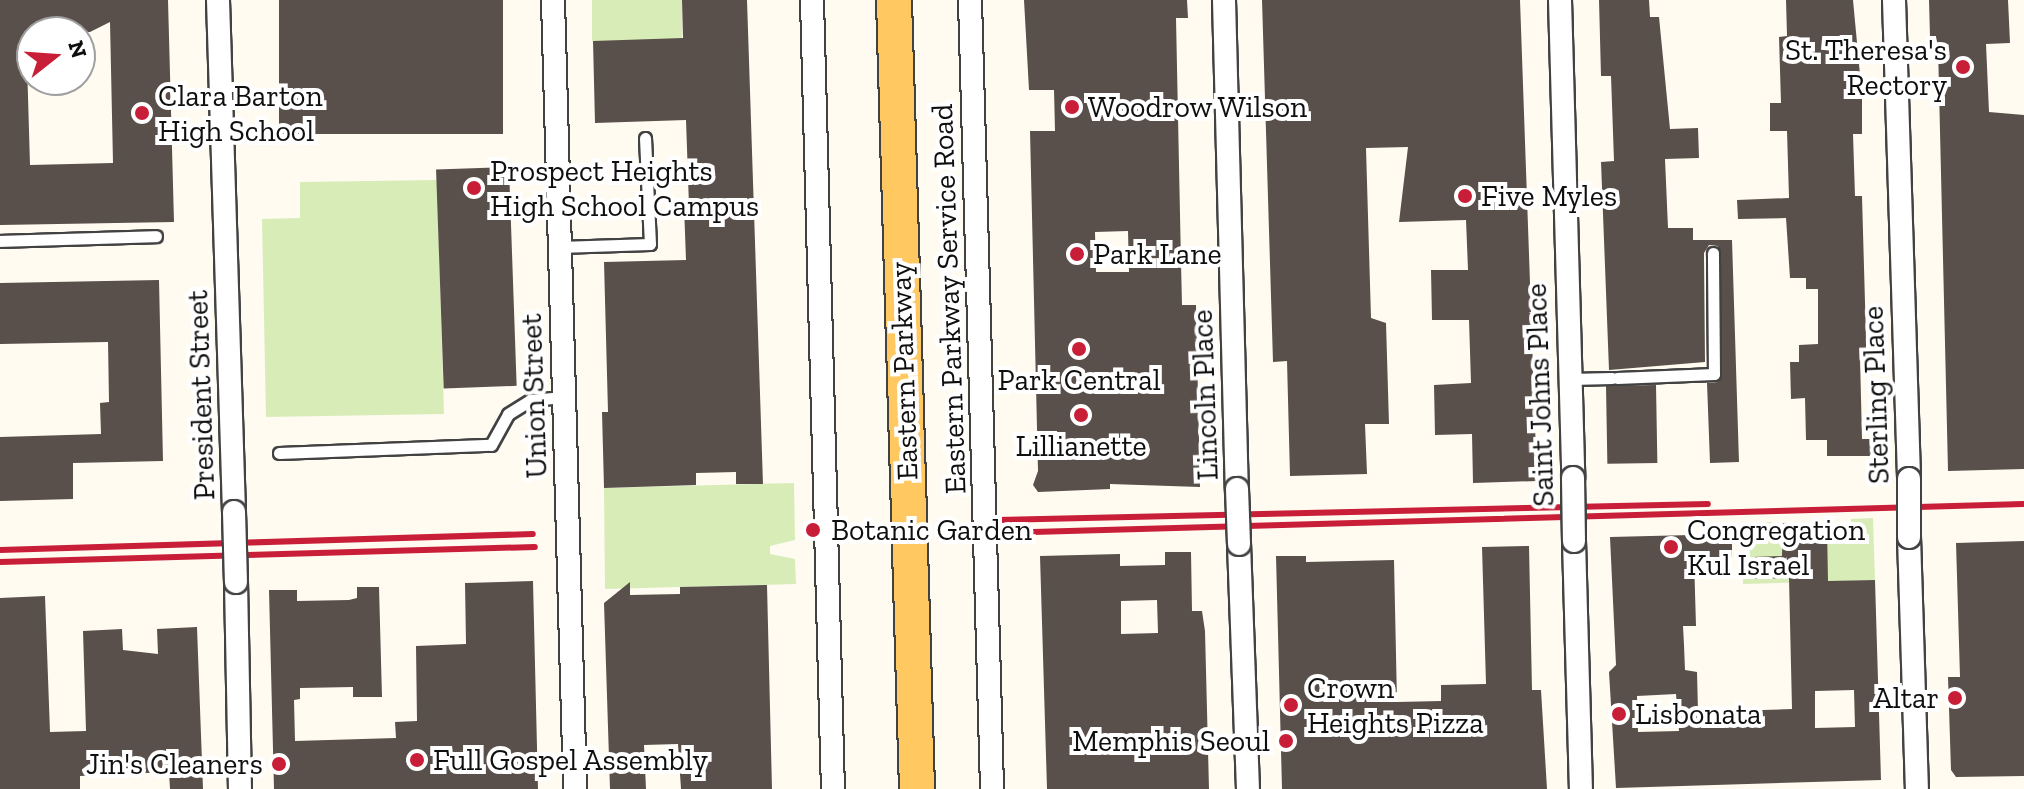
<!DOCTYPE html>
<html>
<head>
<meta charset="utf-8">
<style>
  body { margin:0 }
  #map { position:relative; width:2024px; height:789px; overflow:hidden; background:#fffbf1; font-family:"Zilla Slab",serif }
  div>[style] { position:absolute }
  .green>* { inset:0; background:#d8ecb8; transform-origin:0 0 }
  .building>* { inset:0; background:#594f4b; transform-origin:0 0 }
  .roads { filter:drop-shadow(2px 0 #424242) drop-shadow(-2px 0 #424242) drop-shadow(0 2px #424242) drop-shadow(0 -2px #424242) }
  .service>* { height:11px; margin:-5.5px; padding:0 5.5px; transform-origin:5.5px; border-radius:5.5px; background:#fff }
  .minor>* { height:22px; margin:-11px; padding:0 11px; transform-origin:11px; border-radius:11px; background:#fff }
  .primary>* { height:34px; margin:-17px; padding:0 17px; transform-origin:17px; border-radius:17px; background:#ffc861 }
  .rail>* { height:6px; margin:-3px; padding:0 3px; transform-origin:3px; border-radius:3px; background:#c81e37 }
  .bridges { filter:drop-shadow(2px 0 #424242) drop-shadow(-2px 0 #424242) drop-shadow(0 2px #424242) drop-shadow(0 -2px #424242) }
  .minor-bridge>* { height:22px; margin:-11px; padding:0 11px; transform-origin:11px; border-radius:11px; background:#fff }
  .dots>* { width:22px; height:22px; translate:-50% -50%; box-sizing:border-box; border:4px solid #fff; border-radius:50% }
  span { translate:-50% -50%; white-space:nowrap; text-align:center; line-height:1.15; -webkit-text-stroke:8px #fff; paint-order:stroke }
  .poi-label { font-size:30px; color:#0f0f0f }
  .right { translate:-100% -50%; text-align:right }
  .left { translate:0 -50%; text-align:left }
  .street-label { font-size:30px; color:#0f0f0f }
  .north { position:absolute; left:16px; top:16px; width:80px; height:80px; box-sizing:border-box; background:#fff; border:2px solid #9f9f9f; border-radius:50%; rotate:73deg; font-size:22px; font-weight:700; line-height:32px; text-align:center; color:#0f0f0f }
  .north::after { content:''; display:block; margin:auto; width:28px; height:36px; background:#c81e37; clip-path:polygon(50% 0,100% 100%,50% 72%,0 100%) }
</style>
</head>
<body>
<div id="map">
  <div class="green">
    <div style="left:592px;top:0;width:90px;height:41px"></div>
    <div style="clip-path:polygon(437px 180px,444px 414px,266px 417px,262px 219px,300px 218px,300px 182px)"></div>
    <div style="clip-path:polygon(794px 483px,795px 540px,770px 546px,770px 554px,795px 559px,796px 584px,605px 589px,604px 488px)"></div>
    <div style="clip-path:polygon(1873px 518px,1875px 580px,1743px 584px,1744px 523px,1778px 522px,1779px 544px,1851px 542px,1851px 519px)"></div>
  </div>
  <div class="building">
    <div style="clip-path:polygon(evenodd,0 0,168px 0,174px 222px,0 225px,0 0,110px 22px,113px 163px,30px 165px,27px 62px,32px 60px,32px 32px,90px 32px,110px 22px)"></div>
    <div style="left:279px;top:0;width:224px;height:134px"></div>
    <div style="clip-path:polygon(682px 0,747px 0,763px 484px,736px 484px,736px 472px,696px 473px,696px 485px,604px 488px,602px 412px,608px 412px,604px 262px,686px 260px,684px 206px,689px 206px,686px 120px,595px 123px,593px 41px,683px 38px)"></div>
    <div style="clip-path:polygon(evenodd,1024px 0,1187px 0,1188px 18px,1176px 18px,1181px 263px,1182px 305px,1196px 305px,1200px 487px,1110px 484px,1110px 489px,1038px 492px,1033px 485px,1038px 471px,1030px 131px,1055px 131px,1054px 90px,1029px 90px,1024px 0,1128px 231px,1129px 272px,1096px 272px,1095px 232px,1128px 231px)"></div>
    <div style="clip-path:polygon(1262px 0,1520px 0,1537px 481px,1473px 483px,1472px 434px,1435px 435px,1434px 385px,1471px 383px,1469px 320px,1432px 320px,1431px 270px,1468px 270px,1466px 220px,1399px 222px,1408px 147px,1366px 148px,1371px 318px,1386px 323px,1389px 424px,1365px 424px,1367px 474px,1290px 476px,1287px 361px,1273px 362px)"></div>
    <div style="clip-path:polygon(1599px 0,1649px 0,1650px 17px,1659px 17px,1670px 129px,1698px 128px,1699px 158px,1665px 159px,1668px 228px,1693px 228px,1693px 240px,1732px 240px,1739px 462px,1710px 463px,1707px 383px,1718px 382px,1722px 374px,1718px 246px,1709px 245px,1704px 253px,1705px 362px,1609px 370px,1601px 162px,1614px 161px,1611px 76px,1601px 76px)"></div>
    <div style="clip-path:polygon(1786px 0,1853px 0,1862px 96px,1862px 134px,1853px 134px,1855px 196px,1862px 196px,1866px 338px,1866px 357px,1860px 357px,1862px 439px,1872px 439px,1872px 456px,1827px 456px,1827px 440px,1806px 440px,1805px 398px,1791px 399px,1790px 362px,1799px 362px,1799px 345px,1818px 344px,1818px 289px,1806px 289px,1806px 278px,1790px 278px,1786px 218px,1738px 219px,1737px 200px,1789px 198px,1787px 131px,1770px 131px,1770px 103px,1781px 103px,1779px 37px,1787px 36px)"></div>
    <div style="clip-path:polygon(1929px 0,2008px 0,2010px 43px,1986px 44px,1989px 112px,2024px 115px,2024px 469px,1948px 471px,1938px 46px,1936px 37px,1930px 37px)"></div>
    <div style="left:509px;top:167px;width:219px;height:73px;rotate:88deg"></div>
    <div style="clip-path:polygon(159px 280px,163px 461px,73px 463px,73px 499px,0 501px,0 437px,101px 434px,100px 403px,109px 402px,108px 342px,0 344px,0 283px)"></div>
    <div style="left:1656px;top:385px;width:78px;height:50px;rotate:89deg"></div>
    <div style="clip-path:polygon(evenodd,1801px 522px,1801px 528px,1827px 527px,1828px 581px,1875px 580px,1881px 780px,1616px 788px,1609px 672px,1616px 665px,1610px 537px,1732px 534px,1732px 557px,1694px 558px,1696px 626px,1683px 626px,1684px 645px,1685px 670px,1697px 672px,1698px 712px,1792px 709px,1789px 578px,1753px 579px,1753px 557px,1782px 556px,1783px 523px,1801px 522px,1854px 690px,1855px 727px,1815px 728px,1815px 691px,1854px 690px,1801px 522px,1676px 694px,1679px 731px,1638px 732px,1637px 696px,1676px 694px)"></div>
    <div style="clip-path:polygon(2024px 541px,2024px 776px,1956px 777px,1951px 770px,1948px 677px,1960px 677px,1956px 543px)"></div>
    <div style="clip-path:polygon(1529px 546px,1532px 690px,1541px 690px,1547px 789px,1282px 789px,1276px 556px,1306px 556px,1306px 562px,1394px 560px,1397px 702px,1441px 701px,1441px 685px,1486px 684px,1482px 547px)"></div>
    <div style="clip-path:polygon(evenodd,1165px 552px,1191px 552px,1192px 611px,1202px 611px,1205px 631px,1209px 789px,1047px 789px,1040px 556px,1120px 554px,1120px 566px,1165px 565px,1165px 552px,1157px 600px,1158px 633px,1121px 634px,1121px 601px,1157px 600px)"></div>
    <div style="clip-path:polygon(533px 581px,538px 789px,274px 789px,269px 590px,297px 590px,297px 601px,349px 600px,357px 598px,357px 587px,379px 587px,382px 697px,353px 697px,353px 687px,300px 688px,300px 699px,294px 700px,295px 741px,396px 738px,395px 722px,417px 721px,416px 646px,466px 644px,465px 583px)"></div>
    <div style="clip-path:polygon(630px 582px,630px 595px,680px 594px,680px 587px,767px 585px,772px 789px,681px 789px,678px 744px,644px 745px,646px 789px,610px 789px,604px 603px)"></div>
    <div style="clip-path:polygon(45px 596px,50px 732px,86px 731px,83px 631px,122px 629px,123px 650px,158px 654px,157px 629px,197px 627px,203px 789px,170px 789px,169px 772px,80px 776px,80px 789px,0 789px,0 598px)"></div>
  </div>
  <div class="roads">
    <div class="service">
      <div style="left:0;top:241px;width:156px;rotate:-1.8deg"></div>
      <div style="left:559px;top:247px;width:91px;rotate:-1.9deg"></div>
      <div style="left:650px;top:244px;width:106px;rotate:-92.7deg"></div>
      <div style="left:1617px;top:378px;width:97px;rotate:-2.4deg"></div>
      <div style="left:1714px;top:374px;width:121px;rotate:-90.5deg"></div>
      <div style="left:1570px;top:379px;width:42px;rotate:-1.4deg"></div>
      <div style="left:279px;top:453px;width:212px;rotate:-2.2deg"></div>
      <div style="left:491px;top:445px;width:35px;rotate:-61deg"></div>
      <div style="left:508px;top:414px;width:26px;rotate:-32deg"></div>
      <div style="left:530px;top:400px;width:34px;rotate:-5deg"></div>
    </div>
    <div class="minor">
      <div style="left:218px;top:0;width:512px;rotate:88.21deg"></div>
      <div style="left:553px;top:0;width:789px;rotate:88.4deg"></div>
      <div style="left:812px;top:0;width:789px;rotate:88.48deg"></div>
      <div style="left:970px;top:0;width:789px;rotate:88.4deg"></div>
      <div style="left:1224px;top:0;width:489px;rotate:88.5deg"></div>
      <div style="left:1560px;top:0;width:478px;rotate:88.4deg"></div>
      <div style="left:1894px;top:0;width:479px;rotate:88.2deg"></div>
      <div style="left:1909px;top:537px;width:252px;rotate:88.2deg"></div>
      <div style="left:1574px;top:541px;width:248px;rotate:88.4deg"></div>
      <div style="left:1239px;top:544px;width:245px;rotate:87.9deg"></div>
      <div style="left:236px;top:582px;width:207px;rotate:88.9deg"></div>
    </div>
    <div class="primary">
      <div style="left:894px;top:0;width:789px;rotate:88.33deg"></div>
    </div>
  </div>
  <div class="rail">
    <div style="left:997px;top:520px;width:711px;rotate:-1.29deg"></div>
    <div style="left:997px;top:533px;width:1027px;rotate:-1.62deg"></div>
    <div style="left:0;top:550px;width:533px;rotate:-1.72deg"></div>
    <div style="left:0;top:562px;width:535px;rotate:-1.61deg"></div>
  </div>
  <div class="bridges">
    <div class="minor-bridge">
      <div style="left:1573px;top:478px;width:63px;rotate:89.1deg"></div>
      <div style="left:1909px;top:479px;width:58px;rotate:90deg"></div>
      <div style="left:1237px;top:489px;width:55px;rotate:87.9deg"></div>
      <div style="left:234px;top:512px;width:70px;rotate:88.4deg"></div>
    </div>
  </div>
  <div class="dots">
    <div style="left:1963px;top:67px;background:#c81e37"></div>
    <div style="left:1072px;top:107px;background:#c81e37"></div>
    <div style="left:142px;top:113px;background:#c81e37"></div>
    <div style="left:474px;top:188px;background:#c81e37"></div>
    <div style="left:1465px;top:196px;background:#c81e37"></div>
    <div style="left:1077px;top:254px;background:#c81e37"></div>
    <div style="left:1079px;top:349px;background:#c81e37"></div>
    <div style="left:1081px;top:415px;background:#c81e37"></div>
    <div style="left:813px;top:530px;background:#c81e37"></div>
    <div style="left:1671px;top:547px;background:#c81e37"></div>
    <div style="left:1955px;top:698px;background:#c81e37"></div>
    <div style="left:1291px;top:705px;background:#c81e37"></div>
    <div style="left:1619px;top:714px;background:#c81e37"></div>
    <div style="left:1286px;top:741px;background:#c81e37"></div>
    <div style="left:417px;top:760px;background:#c81e37"></div>
    <div style="left:279px;top:764px;background:#c81e37"></div>
  </div>
  <div class="poi-label">
    <span class="right" style="left:1947px;top:67px">St. Theresa's<br>Rectory</span>
    <span class="left" style="left:158px;top:113px">Clara Barton<br>High School</span>
    <span class="left" style="left:1088px;top:107px">Woodrow Wilson</span>
    <span class="left" style="left:490px;top:188px">Prospect Heights<br>High School Campus</span>
    <span class="left" style="left:1481px;top:196px">Five Myles</span>
    <span class="left" style="left:1093px;top:254px">Park Lane</span>
    <span style="left:1079px;top:380px">Park Central</span>
    <span style="left:1081px;top:446px">Lillianette</span>
    <span class="left" style="left:831px;top:530px">Botanic Garden</span>
    <span class="left" style="left:1687px;top:547px">Congregation<br>Kul Israel</span>
    <span class="left" style="left:1307px;top:705px">Crown<br>Heights Pizza</span>
    <span class="right" style="left:1939px;top:698px">Altar</span>
    <span class="left" style="left:1635px;top:714px">Lisbonata</span>
    <span class="right" style="left:1270px;top:741px">Memphis Seoul</span>
    <span class="left" style="left:433px;top:760px">Full Gospel Assembly</span>
    <span class="right" style="left:263px;top:764px">Jin's Cleaners</span>
  </div>
  <div class="street-label">
    <span style="left:949px;top:299px;rotate:-92deg">Eastern Parkway Service Road</span>
    <span style="left:904px;top:371px;rotate:-92deg">Eastern Parkway</span>
    <span style="left:201px;top:395px;rotate:-92deg">President Street</span>
    <span style="left:1205px;top:395px;rotate:-92deg">Lincoln Place</span>
    <span style="left:1540px;top:395px;rotate:-92deg">Saint Johns Place</span>
    <span style="left:1876px;top:395px;rotate:-92deg">Sterling Place</span>
    <span style="left:534px;top:396px;rotate:-92deg">Union Street</span>
  </div>
  <div class="north">N</div>
</div>
</body>
</html>
